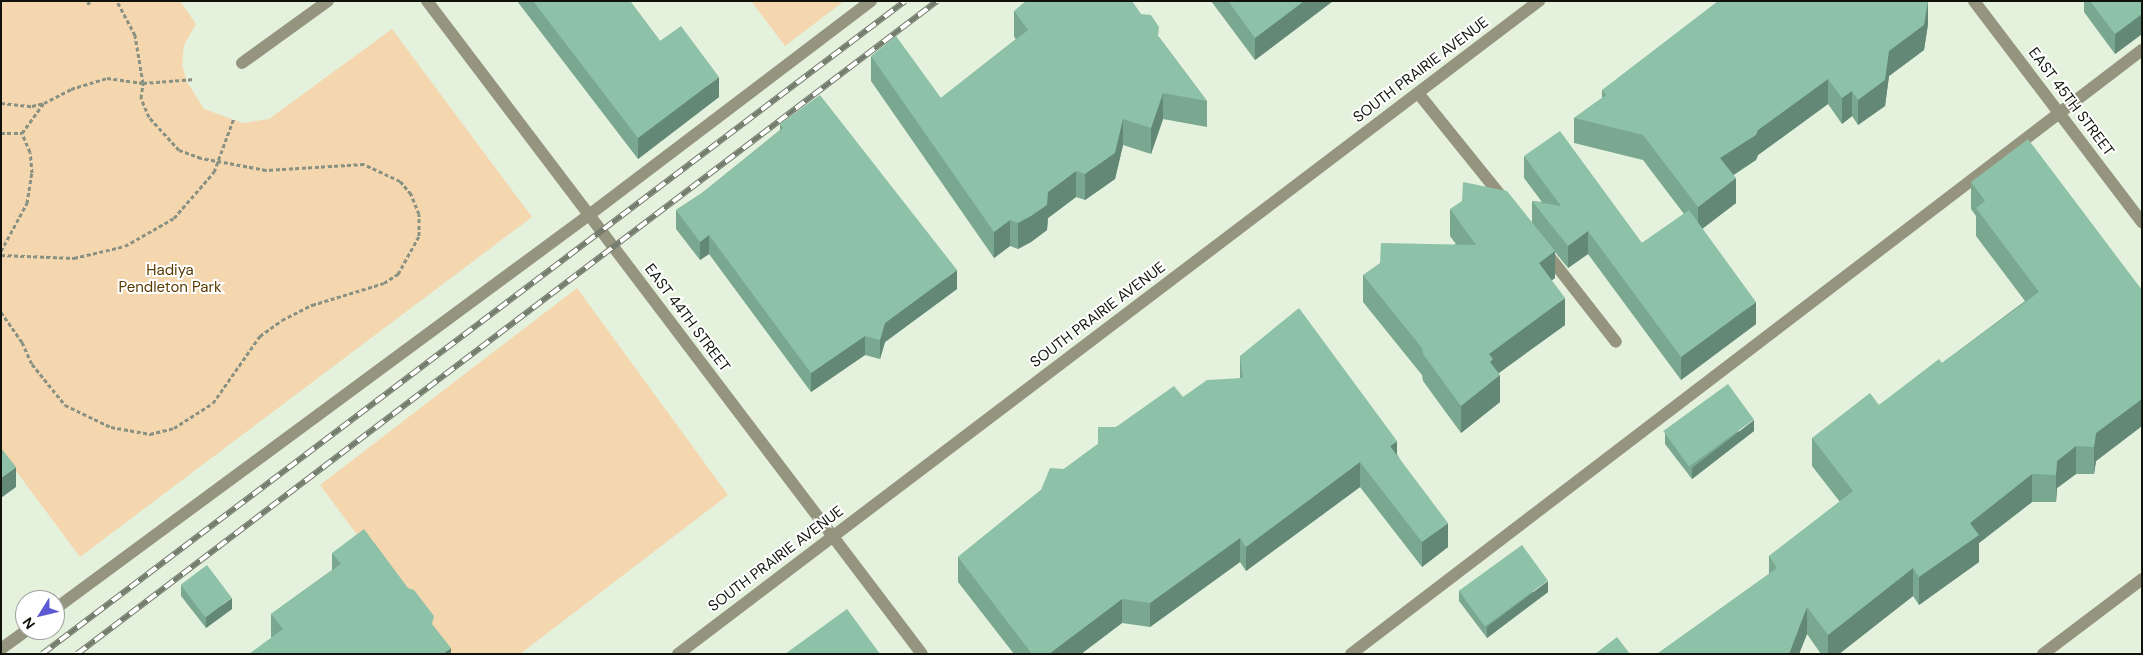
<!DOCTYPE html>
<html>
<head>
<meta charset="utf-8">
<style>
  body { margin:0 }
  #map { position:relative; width:2143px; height:655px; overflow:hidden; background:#e4f1dc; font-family:"DM Sans",sans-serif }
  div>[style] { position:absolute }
  .green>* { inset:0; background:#f4d7af }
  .path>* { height:3px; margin-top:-1.5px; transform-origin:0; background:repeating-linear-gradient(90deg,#889182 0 4px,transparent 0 6.5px) }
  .service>* { height:12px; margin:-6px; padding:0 6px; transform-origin:6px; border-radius:6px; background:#95947f }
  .minor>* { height:12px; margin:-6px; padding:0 6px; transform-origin:6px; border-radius:6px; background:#95947f }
  .tertiary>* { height:12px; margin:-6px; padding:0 6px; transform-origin:6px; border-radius:6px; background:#95947f }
  .rail>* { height:5.5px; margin-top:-2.75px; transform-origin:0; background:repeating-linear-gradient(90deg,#fff 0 11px,#747c6e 0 22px); box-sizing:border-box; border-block:1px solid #747c6e }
  .wall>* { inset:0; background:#79a790 }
  .shaded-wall>* { inset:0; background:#638876 }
  .building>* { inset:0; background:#8dc2a8; transform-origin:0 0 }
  span { translate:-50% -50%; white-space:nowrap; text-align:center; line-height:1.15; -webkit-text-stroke:4px #fff; paint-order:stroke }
  .street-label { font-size:15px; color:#0f130c }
  .park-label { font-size:15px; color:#593b02 }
  .frame { position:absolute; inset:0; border:2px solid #0f130c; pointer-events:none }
  .north { position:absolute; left:15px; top:590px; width:50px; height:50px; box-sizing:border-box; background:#fff; border:1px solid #9fa19e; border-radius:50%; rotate:234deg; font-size:14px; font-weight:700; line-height:20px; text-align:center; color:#0f130c }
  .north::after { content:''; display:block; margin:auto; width:18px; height:22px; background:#5b5ad2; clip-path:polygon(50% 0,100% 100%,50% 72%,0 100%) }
</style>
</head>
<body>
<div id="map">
  <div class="green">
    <div style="clip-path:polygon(1px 1px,180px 1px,196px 24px,184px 45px,182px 65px,187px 82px,204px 109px,243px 123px,269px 119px,392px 29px,532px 217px,80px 557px,1px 451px)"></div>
    <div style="clip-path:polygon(751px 1px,844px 1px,785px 46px)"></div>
    <div style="clip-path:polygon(577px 288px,728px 495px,520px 654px,446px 654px,320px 485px)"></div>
  </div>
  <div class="path">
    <div style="left:87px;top:4px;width:6px;rotate:-31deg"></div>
    <div style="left:1px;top:103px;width:31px;rotate:6deg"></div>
    <div style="left:32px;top:106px;width:12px;rotate:-14deg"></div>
    <div style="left:1px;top:133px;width:21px"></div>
    <div style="left:1px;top:251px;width:55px;rotate:-61.6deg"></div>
    <div style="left:27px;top:203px;width:30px;rotate:-81deg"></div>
    <div style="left:32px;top:173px;width:21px;rotate:-95deg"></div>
    <div style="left:30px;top:152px;width:21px;rotate:-113deg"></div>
    <div style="left:22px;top:133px;width:37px;rotate:-54deg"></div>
    <div style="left:44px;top:103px;width:30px;rotate:-27deg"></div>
    <div style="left:71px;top:89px;width:38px;rotate:-17deg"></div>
    <div style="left:107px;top:78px;width:36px;rotate:8deg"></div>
    <div style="left:143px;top:83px;width:52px;rotate:-4.4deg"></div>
    <div style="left:1px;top:255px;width:73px;rotate:2.4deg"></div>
    <div style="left:74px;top:258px;width:52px;rotate:-13.2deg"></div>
    <div style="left:125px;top:246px;width:56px;rotate:-29.7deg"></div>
    <div style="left:174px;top:218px;width:61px;rotate:-49deg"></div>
    <div style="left:214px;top:172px;width:58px;rotate:-69.7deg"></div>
    <div style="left:1px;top:312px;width:37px;rotate:55deg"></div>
    <div style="left:22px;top:342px;width:24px;rotate:66deg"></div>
    <div style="left:32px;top:364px;width:53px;rotate:51.2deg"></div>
    <div style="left:65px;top:405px;width:51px;rotate:25.6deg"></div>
    <div style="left:111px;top:427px;width:40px;rotate:10deg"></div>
    <div style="left:150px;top:434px;width:25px;rotate:-14deg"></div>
    <div style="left:174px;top:428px;width:46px;rotate:-32.7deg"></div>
    <div style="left:213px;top:403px;width:82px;rotate:-55deg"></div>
    <div style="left:260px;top:336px;width:27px;rotate:-36deg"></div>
    <div style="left:282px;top:320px;width:34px;rotate:-27deg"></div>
    <div style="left:312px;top:305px;width:75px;rotate:-17deg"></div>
    <div style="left:384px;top:283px;width:17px;rotate:-33deg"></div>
    <div style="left:398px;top:274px;width:43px;rotate:-61.1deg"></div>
    <div style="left:419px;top:236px;width:22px;rotate:-90deg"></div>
    <div style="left:419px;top:214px;width:22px;rotate:-112deg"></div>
    <div style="left:411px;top:194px;width:17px;rotate:-130deg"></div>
    <div style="left:400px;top:181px;width:40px;rotate:-155deg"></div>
    <div style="left:364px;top:164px;width:98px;rotate:176.5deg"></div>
    <div style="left:266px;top:170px;width:66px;rotate:-169.5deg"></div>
    <div style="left:201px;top:158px;width:23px;rotate:-160deg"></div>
    <div style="left:179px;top:150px;width:45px;rotate:-132.3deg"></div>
    <div style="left:149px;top:117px;width:21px;rotate:-113deg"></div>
    <div style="left:141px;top:98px;width:15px;rotate:-82deg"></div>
    <div style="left:143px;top:83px;width:49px;rotate:-99.5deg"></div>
    <div style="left:135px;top:35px;width:38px;rotate:-118deg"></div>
  </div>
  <div class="service">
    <div style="left:1418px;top:93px;width:140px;rotate:51.1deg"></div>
    <div style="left:1545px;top:251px;width:115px;rotate:52deg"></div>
    <div style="left:55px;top:609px;width:664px;rotate:-36.42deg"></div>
    <div style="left:589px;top:215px;width:354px;rotate:-37.2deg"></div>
    <div style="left:1px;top:649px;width:32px;rotate:-36deg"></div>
    <div style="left:1351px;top:654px;width:995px;rotate:-37.37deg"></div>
  </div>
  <div class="minor">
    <div style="left:427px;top:1px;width:819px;rotate:52.84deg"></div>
    <div style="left:1974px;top:1px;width:278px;rotate:52.8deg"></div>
    <div style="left:242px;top:63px;width:106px;rotate:-35.8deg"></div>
    <div style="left:678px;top:654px;width:1081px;rotate:-37.18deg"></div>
  </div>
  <div class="tertiary">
    <div style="left:2043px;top:654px;width:124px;rotate:-37.1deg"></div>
  </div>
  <div class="rail">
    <div style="left:42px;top:654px;width:1082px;rotate:-37.11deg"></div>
    <div style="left:77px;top:654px;width:1080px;rotate:-37.21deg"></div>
  </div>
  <div class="wall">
    <div style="clip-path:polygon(517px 1px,630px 1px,660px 41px,719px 97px,638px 159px)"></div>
    <div style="clip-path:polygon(1211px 1px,1333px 1px,1255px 60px)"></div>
    <div style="clip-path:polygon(1928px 1px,1928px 24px,1924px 50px,1889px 76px,1885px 106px,1858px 125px,1852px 116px,1842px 124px,1828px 104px,1758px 155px,1756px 160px,1734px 175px,1736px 203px,1702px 229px,1756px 324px,1681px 380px,1588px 254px,1568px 268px,1555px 252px,1555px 278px,1551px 280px,1565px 325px,1499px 373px,1500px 402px,1461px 433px,1423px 381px,1422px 375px,1363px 302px,1363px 275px,1456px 244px,1450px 236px,1450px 209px,1532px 222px,1532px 201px,1542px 202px,1524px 178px,1524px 156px,1642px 243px,1684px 214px,1643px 160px,1574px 143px,1574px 118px,1602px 98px,1602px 90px)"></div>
    <div style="clip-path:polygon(2084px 1px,2142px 1px,2142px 34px,2115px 54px,2084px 12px)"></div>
    <div style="clip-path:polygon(1014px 11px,1159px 37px,1207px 101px,1207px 127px,1163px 119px,1151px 154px,1123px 145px,1115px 179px,1085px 200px,1076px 197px,1048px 218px,1047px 230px,1031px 242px,1018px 249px,1010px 246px,994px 258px,871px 81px,871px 56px,941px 98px,1016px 39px,1014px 37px)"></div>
    <div style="clip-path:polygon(780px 124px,957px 289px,885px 342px,880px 359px,865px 355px,811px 392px,709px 254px,700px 260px,676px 229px,676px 210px,702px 193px,780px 130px)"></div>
    <div style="clip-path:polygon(1971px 182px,2142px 290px,2142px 426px,2096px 461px,2094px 474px,2076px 474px,2057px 488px,2056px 502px,2032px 502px,1979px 543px,1979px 562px,1919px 605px,1913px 596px,1839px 654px,1821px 654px,1807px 634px,1799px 654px,1657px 654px,1769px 574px,1769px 556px,1840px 502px,1812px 466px,1812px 438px,1879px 405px,1942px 363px,2025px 301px,1976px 236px,1976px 216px,1971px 209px)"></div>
    <div style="clip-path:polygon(1240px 356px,1397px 454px,1448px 547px,1422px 567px,1360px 487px,1246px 571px,1240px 562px,1150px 627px,1122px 623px,1081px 654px,1014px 654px,958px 582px,958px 557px,1041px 490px,1064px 469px,1098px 444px,1116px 427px,1183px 397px,1240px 378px)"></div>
    <div style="clip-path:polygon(1754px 431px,1692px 479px,1665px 444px,1665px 433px)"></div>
    <div style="clip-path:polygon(332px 553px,434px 627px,451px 654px,271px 638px,271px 614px,332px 570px)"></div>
    <div style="clip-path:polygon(181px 585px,232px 609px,206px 628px,181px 596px)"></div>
    <div style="clip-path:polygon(1459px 591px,1548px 592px,1487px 638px,1459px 601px)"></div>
  </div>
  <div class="shaded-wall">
    <div style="clip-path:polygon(1304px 1px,1333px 1px,1255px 60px,1255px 38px)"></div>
    <div style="clip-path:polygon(1928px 1px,1928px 24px,1924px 50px,1889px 76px,1885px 106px,1858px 125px,1858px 100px,1889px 51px)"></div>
    <div style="clip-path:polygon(2142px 14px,2142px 34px,2115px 54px,2115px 34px)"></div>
    <div style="clip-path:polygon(719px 77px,719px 97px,638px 159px,638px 138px)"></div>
    <div style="clip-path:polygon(1828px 79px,1828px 104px,1758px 155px,1756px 160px,1720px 183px,1720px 158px)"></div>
    <div style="clip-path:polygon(1852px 91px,1852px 116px,1842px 124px,1842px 98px)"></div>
    <div style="clip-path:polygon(1163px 93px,1163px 119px,1151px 154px,1151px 128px)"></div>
    <div style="clip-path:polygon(1123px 119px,1123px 145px,1115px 179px,1085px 200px,1085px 174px)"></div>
    <div style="clip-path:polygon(1076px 171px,1076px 197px,1048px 218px,1047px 230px,1031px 242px,1018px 249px,1018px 223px,1048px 192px)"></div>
    <div style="clip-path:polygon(1736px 178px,1736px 203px,1698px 232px,1698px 207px)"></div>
    <div style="clip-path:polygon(1010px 220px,1010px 246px,994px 258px,994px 232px)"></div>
    <div style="clip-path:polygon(1588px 231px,1588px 254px,1568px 268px,1568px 246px)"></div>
    <div style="clip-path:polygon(709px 235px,709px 254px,700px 260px,700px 242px)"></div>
    <div style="clip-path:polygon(1555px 251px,1555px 278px,1539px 290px,1539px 263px)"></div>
    <div style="clip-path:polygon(957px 270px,957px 289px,885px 342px,880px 359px,880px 340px,885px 323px)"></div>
    <div style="clip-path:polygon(1565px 298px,1565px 325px,1493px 377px,1500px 375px,1500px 402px,1461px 433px,1461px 406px,1489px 354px)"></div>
    <div style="clip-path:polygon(1756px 302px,1756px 324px,1681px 380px,1681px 357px)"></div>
    <div style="clip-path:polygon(865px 336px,865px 355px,811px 392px,811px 373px)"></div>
    <div style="clip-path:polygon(2142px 399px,2142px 426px,2096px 461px,2094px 474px,2094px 447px,2096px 433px)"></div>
    <div style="clip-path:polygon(1754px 420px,1754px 431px,1692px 479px,1692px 468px)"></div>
    <div style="clip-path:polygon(1397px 441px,1397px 465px,1390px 446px)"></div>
    <div style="clip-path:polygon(2076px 446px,2076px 474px,2057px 488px,2056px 502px,2056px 475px,2057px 461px)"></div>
    <div style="clip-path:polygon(1360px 462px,1360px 487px,1246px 571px,1246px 547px)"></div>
    <div style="clip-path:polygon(16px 467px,16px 487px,1px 498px,1px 478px)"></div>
    <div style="clip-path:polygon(2032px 474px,2032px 502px,1979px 543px,1979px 562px,1919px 605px,1919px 577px,1970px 523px)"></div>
    <div style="clip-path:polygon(1448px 523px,1448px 547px,1422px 567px,1422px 542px)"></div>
    <div style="clip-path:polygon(1240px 538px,1240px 562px,1150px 627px,1150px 603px)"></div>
    <div style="clip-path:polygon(1913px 568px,1913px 596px,1839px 654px,1828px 654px,1828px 635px)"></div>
    <div style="clip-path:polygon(1548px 581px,1548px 592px,1487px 638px,1487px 627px)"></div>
    <div style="clip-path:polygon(232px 598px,232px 609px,206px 628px,206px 617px)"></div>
    <div style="clip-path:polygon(1122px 599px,1122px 623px,1081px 654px,1049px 654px)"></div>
    <div style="clip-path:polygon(1807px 607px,1807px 634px,1799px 654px,1789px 654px)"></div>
    <div style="clip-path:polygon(451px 648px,451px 654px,443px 654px)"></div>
  </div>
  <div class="building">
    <div style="clip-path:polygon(533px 1px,630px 1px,660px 41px,681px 26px,719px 77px,638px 138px)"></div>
    <div style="clip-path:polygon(1026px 1px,1132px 1px,1141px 14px,1151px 15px,1159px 27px,1158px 36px,1207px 101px,1163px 93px,1151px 128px,1123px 119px,1115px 153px,1085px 174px,1076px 171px,1048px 192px,1047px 205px,1031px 216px,1018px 223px,1010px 220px,994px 232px,871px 56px,896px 36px,941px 98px,1028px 30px,1014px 11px)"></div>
    <div style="clip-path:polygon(1228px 1px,1304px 1px,1255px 38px)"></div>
    <div style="clip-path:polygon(1718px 1px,1928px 1px,1924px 25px,1889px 51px,1885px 80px,1858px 100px,1852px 91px,1842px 98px,1828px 79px,1758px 130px,1756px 135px,1720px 158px,1736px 178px,1698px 207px,1643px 135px,1574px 118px,1606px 95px,1602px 90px)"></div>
    <div style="clip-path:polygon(2090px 1px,2142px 1px,2142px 14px,2115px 34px)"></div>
    <div style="clip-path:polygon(820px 95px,957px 270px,885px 323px,880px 340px,865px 336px,811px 373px,709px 235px,700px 242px,676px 210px,702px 193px,783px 128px,780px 124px)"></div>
    <div style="clip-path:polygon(1560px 131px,1642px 243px,1689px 210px,1756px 302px,1681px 357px,1588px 231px,1568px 246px,1532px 201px,1561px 206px,1524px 156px)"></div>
    <div style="clip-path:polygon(2028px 139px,2142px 290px,2142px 399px,2096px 433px,2094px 447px,2076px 446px,2057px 461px,2056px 475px,2032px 474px,1970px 523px,1979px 535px,1919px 577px,1913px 568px,1828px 635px,1807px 607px,1789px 654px,1657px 654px,1777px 568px,1769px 556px,1853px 491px,1812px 438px,1870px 393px,1879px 405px,1939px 359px,1942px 363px,2039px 292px,1976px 208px,1985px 201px,1971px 182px)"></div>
    <div style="clip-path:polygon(1463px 182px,1507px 191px,1555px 251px,1539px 263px,1565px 298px,1489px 354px,1493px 359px,1490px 362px,1500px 375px,1461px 406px,1423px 354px,1422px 348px,1363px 275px,1380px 263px,1381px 243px,1476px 245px,1450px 209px,1462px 201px)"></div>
    <div style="clip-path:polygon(1299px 308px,1397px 441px,1390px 446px,1448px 523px,1422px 542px,1360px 462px,1246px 547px,1240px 538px,1150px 603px,1122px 599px,1049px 654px,1032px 654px,958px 557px,1041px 490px,1050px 468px,1064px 469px,1098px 444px,1098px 427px,1116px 427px,1174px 386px,1183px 397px,1207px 380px,1243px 378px,1240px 356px)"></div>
    <div style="left:1728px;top:384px;width:44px;height:80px;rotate:54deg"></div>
    <div style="clip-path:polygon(1px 448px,16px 467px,1px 478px)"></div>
    <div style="clip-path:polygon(364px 529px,408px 588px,414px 590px,434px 616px,432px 624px,451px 648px,443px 654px,249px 654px,283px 629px,271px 614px,341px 564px,332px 553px)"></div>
    <div style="left:1522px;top:545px;width:44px;height:78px;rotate:54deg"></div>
    <div style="left:207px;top:565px;width:41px;height:33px;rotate:53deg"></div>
    <div style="clip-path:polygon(847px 609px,880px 654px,785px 654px)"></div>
    <div style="clip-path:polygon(1617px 637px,1630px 654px,1595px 654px)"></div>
  </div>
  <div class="street-label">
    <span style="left:1421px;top:70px;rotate:-37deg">SOUTH PRAIRIE AVENUE</span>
    <span style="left:2071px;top:102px;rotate:53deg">EAST 45TH STREET</span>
    <span style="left:1098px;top:315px;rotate:-37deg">SOUTH PRAIRIE AVENUE</span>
    <span style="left:687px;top:318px;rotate:53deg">EAST 44TH STREET</span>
    <span style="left:776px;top:559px;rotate:-37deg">SOUTH PRAIRIE AVENUE</span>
  </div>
  <div class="park-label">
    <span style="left:170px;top:279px">Hadiya<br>Pendleton Park</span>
  </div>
  <div class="frame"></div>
  <div class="north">N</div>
</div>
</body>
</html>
